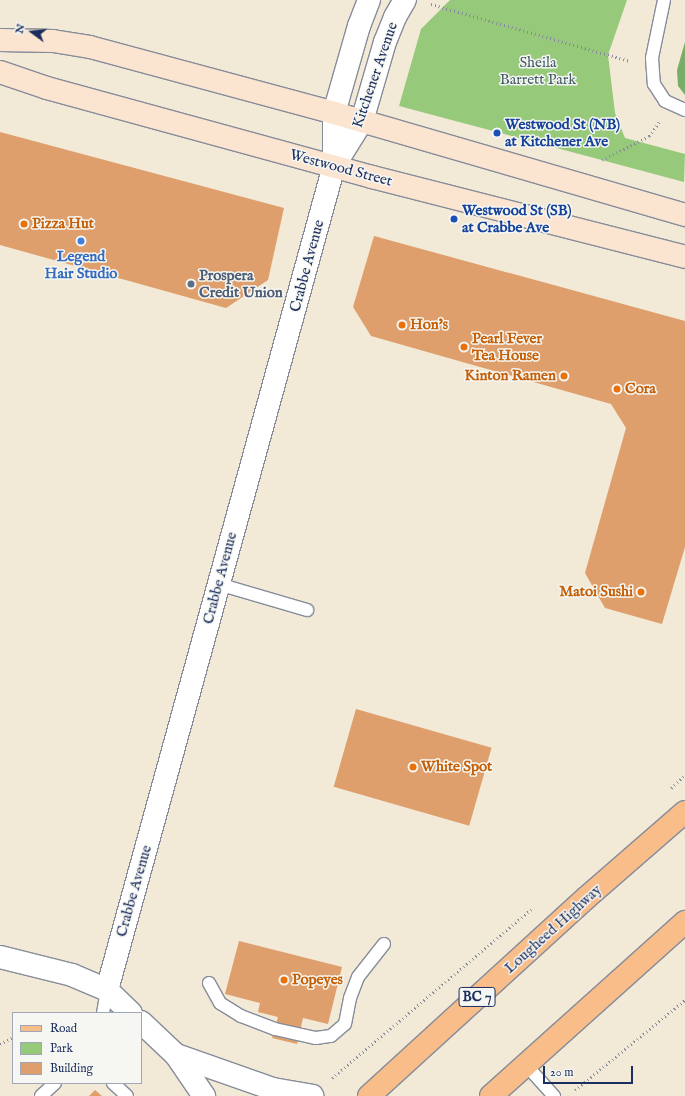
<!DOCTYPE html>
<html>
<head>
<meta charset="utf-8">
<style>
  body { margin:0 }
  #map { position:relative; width:685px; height:1096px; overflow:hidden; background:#f2e9d6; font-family:"IM FELL English",serif }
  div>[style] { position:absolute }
  .green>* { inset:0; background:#96c97a }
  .forest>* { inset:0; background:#78ad6a }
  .building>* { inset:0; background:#de9f6c; transform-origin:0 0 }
  .path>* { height:2.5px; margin-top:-1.25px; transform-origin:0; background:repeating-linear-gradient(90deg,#868c9a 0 1px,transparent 0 4px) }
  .roads { filter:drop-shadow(1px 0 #868c9a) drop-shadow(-1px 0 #868c9a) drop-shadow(0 1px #868c9a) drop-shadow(0 -1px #868c9a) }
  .service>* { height:12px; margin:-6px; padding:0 6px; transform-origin:6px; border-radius:6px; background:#fff }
  .minor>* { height:22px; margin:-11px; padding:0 11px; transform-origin:11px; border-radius:11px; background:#fff }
  .tertiary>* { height:22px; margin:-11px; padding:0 11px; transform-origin:11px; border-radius:11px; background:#fff }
  .secondary>* { height:22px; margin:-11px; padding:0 11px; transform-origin:11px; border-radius:11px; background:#fce5d0 }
  .primary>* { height:22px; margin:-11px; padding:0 11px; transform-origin:11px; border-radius:11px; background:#f8bd89 }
  .dots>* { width:11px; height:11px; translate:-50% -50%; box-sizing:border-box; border:2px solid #f6f6f2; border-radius:50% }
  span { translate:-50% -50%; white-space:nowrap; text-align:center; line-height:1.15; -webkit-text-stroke:3px #f6f6f2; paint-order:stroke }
  .shield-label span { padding:1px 3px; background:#f6f6f2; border:1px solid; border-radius:3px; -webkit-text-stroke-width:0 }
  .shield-label { font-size:14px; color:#1b2f5e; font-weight:700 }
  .park-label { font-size:15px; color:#405d66 }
  .street-label { font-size:15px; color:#1b2f5e }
  .transit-label { font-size:15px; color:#164399; font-weight:700 }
  .left { translate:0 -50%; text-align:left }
  .food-label { font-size:15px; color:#c56008; font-weight:700 }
  .right { translate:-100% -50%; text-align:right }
  .shop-label { font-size:15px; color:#366cbe; font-weight:700 }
  .service-label { font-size:15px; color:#4e5e75; font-weight:700 }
  .legend { position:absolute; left:12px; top:1012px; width:130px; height:72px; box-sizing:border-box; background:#f6f6f2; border:1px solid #9ea6b7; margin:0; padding:5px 7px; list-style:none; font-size:12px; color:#1b2f5e }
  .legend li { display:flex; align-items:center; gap:8px; height:20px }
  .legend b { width:20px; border:1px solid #9ea6b7 }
  .north { position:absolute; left:12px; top:12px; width:40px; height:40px; -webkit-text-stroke:3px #f6f6f2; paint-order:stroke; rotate:285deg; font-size:11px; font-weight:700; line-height:16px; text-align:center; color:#1b2f5e }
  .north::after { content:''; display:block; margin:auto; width:14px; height:18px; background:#1b2f5e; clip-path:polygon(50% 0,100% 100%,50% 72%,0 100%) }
  .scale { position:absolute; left:543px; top:1066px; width:90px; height:18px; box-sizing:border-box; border:2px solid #1b2f5e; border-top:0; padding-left:5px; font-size:12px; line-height:14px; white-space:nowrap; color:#1b2f5e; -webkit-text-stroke:3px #f6f6f2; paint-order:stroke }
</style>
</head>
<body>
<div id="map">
  <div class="green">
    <div style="clip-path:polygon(450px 0,627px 0,608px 55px,615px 113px,625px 138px,685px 154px,684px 182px,399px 106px,421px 29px)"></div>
  </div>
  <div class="forest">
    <div style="clip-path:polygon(685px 42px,685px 95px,678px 86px,677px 70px)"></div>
  </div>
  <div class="building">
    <div style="clip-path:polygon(0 132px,284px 208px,268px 280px,226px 308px,0 245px)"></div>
    <div style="clip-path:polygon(374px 236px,685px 321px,685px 547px,662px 624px,605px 608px,585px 573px,626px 428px,611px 404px,371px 336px,353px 307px)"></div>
    <div style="left:356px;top:709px;width:141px;height:81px;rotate:16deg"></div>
    <div style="clip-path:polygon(239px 941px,342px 967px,328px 1024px,303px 1018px,297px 1044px,272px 1038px,278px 1017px,258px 1012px,260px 1003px,225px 994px)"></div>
    <div style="clip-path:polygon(95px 1090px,102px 1096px,89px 1096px)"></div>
  </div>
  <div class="path">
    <div style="left:431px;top:4px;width:207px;rotate:16deg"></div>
    <div style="left:602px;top:160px;width:53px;rotate:-27.1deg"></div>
    <div style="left:649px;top:136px;width:17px;rotate:-54deg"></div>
    <div style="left:671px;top:788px;width:19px;rotate:-43deg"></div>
    <div style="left:60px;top:1013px;width:1px"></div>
    <div style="left:0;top:1044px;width:15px;rotate:-28deg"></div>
    <div style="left:332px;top:1078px;width:261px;rotate:-40.3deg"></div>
    <div style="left:575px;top:1090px;width:142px;rotate:-39.3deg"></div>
  </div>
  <div class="roads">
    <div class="service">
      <div style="left:664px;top:0;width:59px;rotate:101.7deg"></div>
      <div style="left:652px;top:58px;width:26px;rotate:86deg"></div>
      <div style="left:654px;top:84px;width:20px;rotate:57deg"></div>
      <div style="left:665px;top:101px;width:22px;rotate:24deg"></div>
      <div style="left:218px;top:584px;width:93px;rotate:16.3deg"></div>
      <div style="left:209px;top:983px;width:23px;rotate:61deg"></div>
      <div style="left:220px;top:1003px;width:25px;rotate:32deg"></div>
      <div style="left:241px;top:1016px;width:36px;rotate:21deg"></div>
      <div style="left:275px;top:1029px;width:42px;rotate:12.4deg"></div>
      <div style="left:316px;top:1038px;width:15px;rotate:-8deg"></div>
      <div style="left:331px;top:1036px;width:18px;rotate:-41deg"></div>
      <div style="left:345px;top:1024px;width:26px;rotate:-79deg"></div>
      <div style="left:350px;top:998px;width:22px;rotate:-69deg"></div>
      <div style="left:358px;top:977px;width:42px;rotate:-51.8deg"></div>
      <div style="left:103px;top:1013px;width:23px;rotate:-80deg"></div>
      <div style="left:526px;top:1065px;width:42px;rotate:47.9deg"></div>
      <div style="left:113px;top:1083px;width:19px;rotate:43deg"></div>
      <div style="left:41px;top:1096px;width:19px;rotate:-43deg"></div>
    </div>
    <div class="minor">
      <div style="left:107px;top:990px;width:855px;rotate:-74.6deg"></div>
    </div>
    <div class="tertiary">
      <div style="left:334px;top:166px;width:53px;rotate:-58.1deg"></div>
      <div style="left:362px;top:121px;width:82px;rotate:-73.8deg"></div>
      <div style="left:385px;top:42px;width:27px;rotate:-68deg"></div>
      <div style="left:395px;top:17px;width:20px;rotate:-60deg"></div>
      <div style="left:334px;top:166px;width:53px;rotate:-90deg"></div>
      <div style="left:334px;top:113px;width:91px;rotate:-74deg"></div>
      <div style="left:359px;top:26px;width:28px;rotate:-69deg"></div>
      <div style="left:0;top:957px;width:74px;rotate:14deg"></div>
      <div style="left:72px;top:975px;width:38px;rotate:23deg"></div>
      <div style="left:107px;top:990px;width:33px;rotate:44deg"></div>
      <div style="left:141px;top:1022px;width:48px;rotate:43.3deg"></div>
      <div style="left:176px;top:1055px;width:50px;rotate:55.7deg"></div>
      <div style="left:176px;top:1055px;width:103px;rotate:19.3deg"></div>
      <div style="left:273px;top:1089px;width:40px;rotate:10deg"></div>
    </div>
    <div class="secondary">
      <div style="left:0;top:40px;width:53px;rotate:1.1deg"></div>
      <div style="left:53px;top:41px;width:37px;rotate:9deg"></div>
      <div style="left:90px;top:47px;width:253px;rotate:15.1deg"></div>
      <div style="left:334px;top:113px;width:366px;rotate:16.2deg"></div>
      <div style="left:0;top:72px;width:50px;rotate:18.8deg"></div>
      <div style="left:47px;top:88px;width:337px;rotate:15.3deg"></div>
      <div style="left:372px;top:177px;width:323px;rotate:14.3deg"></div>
    </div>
    <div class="primary">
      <div style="left:369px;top:1096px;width:294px;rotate:-42.4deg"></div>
      <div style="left:586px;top:898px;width:131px;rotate:-41deg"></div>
      <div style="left:491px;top:1096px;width:261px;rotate:-41.9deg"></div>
    </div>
  </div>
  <div class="dots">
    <div style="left:497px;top:133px;background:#1a4fb4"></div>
    <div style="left:454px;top:219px;background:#1a4fb4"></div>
    <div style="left:24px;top:224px;background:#e8710a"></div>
    <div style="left:81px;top:241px;background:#3f7fe0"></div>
    <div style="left:191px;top:284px;background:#5c6f8a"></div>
    <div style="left:402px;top:325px;background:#e8710a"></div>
    <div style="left:464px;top:347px;background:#e8710a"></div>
    <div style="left:564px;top:376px;background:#e8710a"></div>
    <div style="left:617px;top:389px;background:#e8710a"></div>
    <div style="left:641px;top:592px;background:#e8710a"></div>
    <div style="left:413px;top:767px;background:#e8710a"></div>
    <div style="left:284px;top:980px;background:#e8710a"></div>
  </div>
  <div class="shield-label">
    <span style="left:477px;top:997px">BC 7</span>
  </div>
  <div class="park-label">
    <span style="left:538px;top:71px">Sheila<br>Barrett Park</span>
  </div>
  <div class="street-label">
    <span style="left:375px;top:75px;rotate:-71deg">Kitchener Avenue</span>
    <span style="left:341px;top:168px;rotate:15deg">Westwood Street</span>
    <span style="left:307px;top:266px;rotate:-75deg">Crabbe Avenue</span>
    <span style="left:220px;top:578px;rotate:-75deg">Crabbe Avenue</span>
    <span style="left:134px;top:891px;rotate:-74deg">Crabbe Avenue</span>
    <span style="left:553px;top:929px;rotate:-42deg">Lougheed Highway</span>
  </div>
  <div class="transit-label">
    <span class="left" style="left:505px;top:133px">Westwood St (NB)<br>at Kitchener Ave</span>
    <span class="left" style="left:462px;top:219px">Westwood St (SB)<br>at Crabbe Ave</span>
  </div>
  <div class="food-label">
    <span class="left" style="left:32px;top:224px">Pizza Hut</span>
    <span class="left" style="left:410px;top:325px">Hon's</span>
    <span class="left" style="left:472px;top:347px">Pearl Fever<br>Tea House</span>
    <span class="right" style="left:556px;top:376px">Kinton Ramen</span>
    <span class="left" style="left:625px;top:389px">Cora</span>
    <span class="right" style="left:633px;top:592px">Matoi Sushi</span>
    <span class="left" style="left:421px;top:767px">White Spot</span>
    <span class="left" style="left:292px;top:980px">Popeyes</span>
  </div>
  <div class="shop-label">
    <span style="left:81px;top:265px">Legend<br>Hair Studio</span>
  </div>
  <div class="service-label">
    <span class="left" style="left:199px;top:284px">Prospera<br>Credit Union</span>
  </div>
  <ul class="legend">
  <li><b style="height:5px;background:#f8bd89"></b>Road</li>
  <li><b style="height:11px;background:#96c97a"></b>Park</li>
  <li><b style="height:11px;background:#de9f6c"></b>Building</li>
  </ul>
  <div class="north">N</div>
  <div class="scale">20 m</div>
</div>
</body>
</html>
